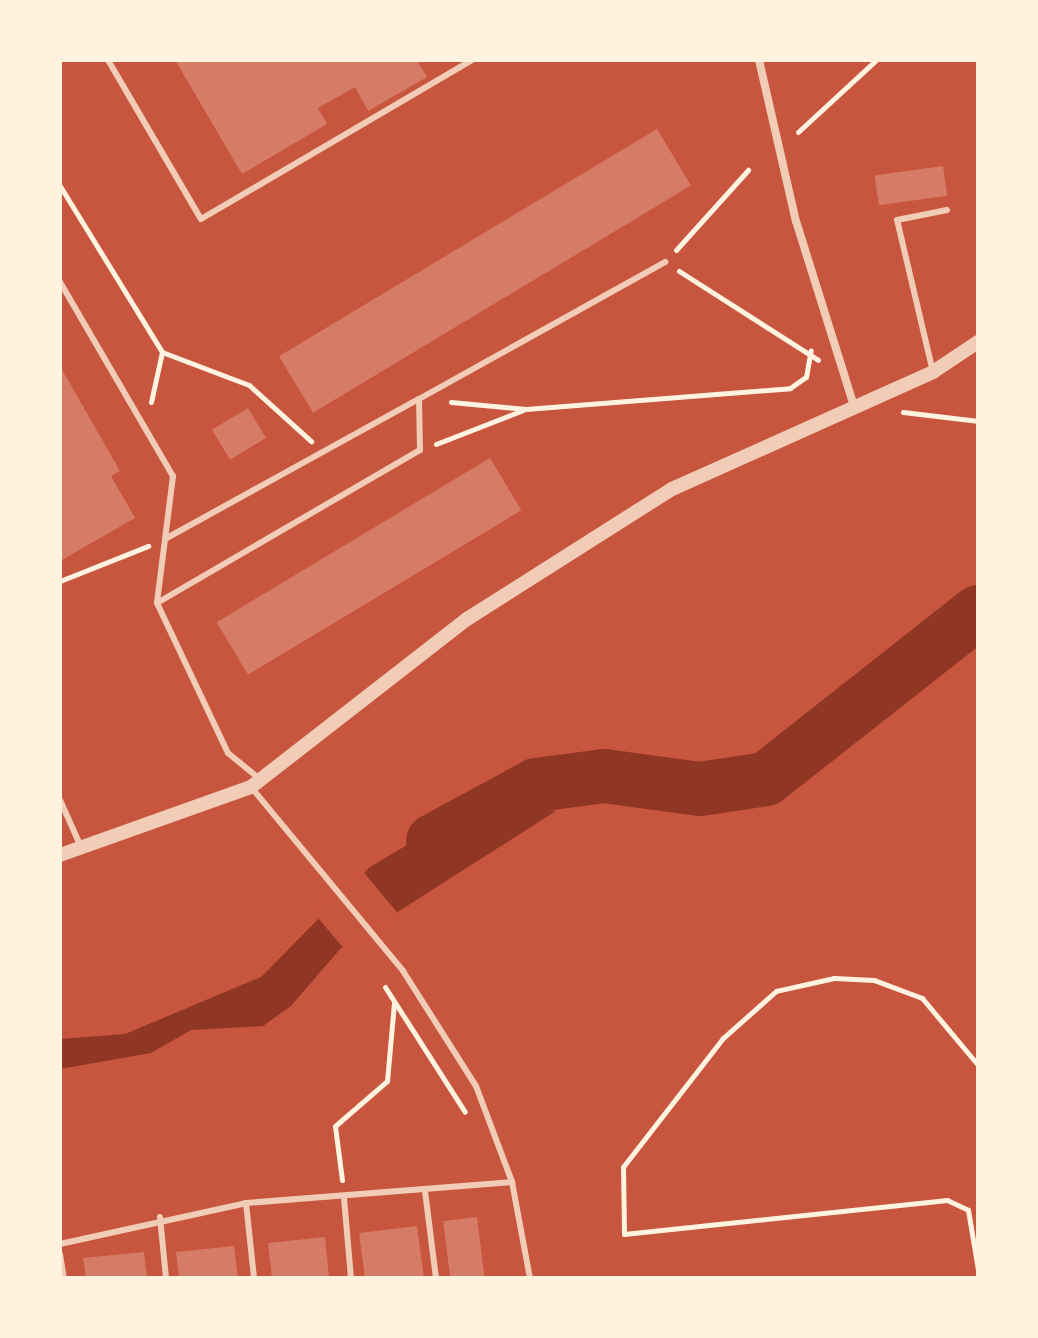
<!DOCTYPE html>
<html>
<head>
<meta charset="utf-8">
<style>
  body { margin:0 }
  #map { position:relative; width:1038px; height:1338px; overflow:hidden; background:#c8553d; font-family:Overpass,sans-serif }
  div>[style] { position:absolute }
  .water>* { inset:0; background:#8f3625 }
  .pier>* { inset:0; background:#c8553d }
  .river>* { height:54px; margin:-27px; padding:0 27px; transform-origin:27px; border-radius:27px; background:#8f3625 }
  .building>* { inset:0; background:#d67c66; transform-origin:0 0 }
  .path>* { height:5px; margin:-2.5px; padding:0 2.5px; transform-origin:2.5px; border-radius:2.5px; background:#fff3e0 }
  .service>* { height:6px; margin:-3px; padding:0 3px; transform-origin:3px; border-radius:3px; background:#f1ccb7 }
  .minor>* { height:8px; margin:-4px; padding:0 4px; transform-origin:4px; border-radius:4px; background:#f1ccb7 }
  .tertiary>* { height:14px; margin:-7px; padding:0 7px; transform-origin:7px; border-radius:7px; background:#f1ccb7 }
  span { translate:-50% -50%; white-space:nowrap; text-align:center; line-height:1.15; -webkit-text-stroke:8px #fff3e0; paint-order:stroke }
  .frame { position:absolute; inset:0; border:62px solid #fff3e0; pointer-events:none }
</style>
</head>
<body>
<div id="map">
  <div class="water">
    <div style="clip-path:polygon(476px 804px,556px 811px,341px 948px,291px 1006px,263px 1026px,191px 1030px,151px 1053px,60px 1069px,60px 1039px,125px 1034px,261px 977px,370px 867px)"></div>
  </div>
  <div class="pier">
    <div style="clip-path:polygon(361px 869px,400px 916px,345px 950px,314px 913px)"></div>
  </div>
  <div class="river">
    <div style="left:433px;top:841px;width:117px;rotate:-28.5deg"></div>
    <div style="left:536px;top:785px;width:69px;rotate:-7.5deg"></div>
    <div style="left:604px;top:776px;width:97px;rotate:7.7deg"></div>
    <div style="left:700px;top:789px;width:67px;rotate:-8.6deg"></div>
    <div style="left:766px;top:779px;width:270px;rotate:-38.2deg"></div>
  </div>
  <div class="building">
    <div style="clip-path:polygon(175px 60px,417px 60px,427px 77px,368px 111px,355px 87px,318px 108px,327px 124px,242px 174px)"></div>
    <div style="left:657px;top:129px;width:66px;height:441px;rotate:59deg"></div>
    <div style="left:943px;top:166px;width:30px;height:69px;rotate:82deg"></div>
    <div style="clip-path:polygon(60px 366px,120px 471px,111px 476px,135px 518px,60px 561px)"></div>
    <div style="left:248px;top:408px;width:35px;height:42px;rotate:59deg"></div>
    <div style="left:490px;top:458px;width:61px;height:319px;rotate:59deg"></div>
    <div style="left:477px;top:1217px;width:62px;height:34px;rotate:83deg"></div>
    <div style="clip-path:polygon(417px 1226px,424px 1278px,365px 1278px,359px 1233px)"></div>
    <div style="clip-path:polygon(325px 1237px,329px 1278px,272px 1278px,268px 1243px)"></div>
    <div style="clip-path:polygon(234px 1246px,238px 1278px,179px 1278px,176px 1252px)"></div>
    <div style="clip-path:polygon(144px 1252px,147px 1278px,86px 1278px,83px 1258px)"></div>
  </div>
  <div class="path">
    <div style="left:798px;top:132px;width:106px;rotate:-42.7deg"></div>
    <div style="left:60px;top:186px;width:195px;rotate:58.4deg"></div>
    <div style="left:162px;top:352px;width:93px;rotate:20.8deg"></div>
    <div style="left:249px;top:385px;width:84px;rotate:42.1deg"></div>
    <div style="left:676px;top:250px;width:108px;rotate:-48deg"></div>
    <div style="left:679px;top:271px;width:165px;rotate:32.6deg"></div>
    <div style="left:151px;top:402px;width:51px;rotate:-77.6deg"></div>
    <div style="left:451px;top:402px;width:75px;rotate:5.3deg"></div>
    <div style="left:526px;top:409px;width:265px;rotate:-4.5deg"></div>
    <div style="left:790px;top:388px;width:19px;rotate:-35deg"></div>
    <div style="left:806px;top:377px;width:27px;rotate:-80deg"></div>
    <div style="left:903px;top:412px;width:76px;rotate:6.8deg"></div>
    <div style="left:436px;top:444px;width:93px;rotate:-21.3deg"></div>
    <div style="left:60px;top:581px;width:95px;rotate:-21.7deg"></div>
    <div style="left:385px;top:987px;width:148px;rotate:57.4deg"></div>
    <div style="left:978px;top:1065px;width:87px;rotate:-129.9deg"></div>
    <div style="left:922px;top:998px;width:51px;rotate:-159.4deg"></div>
    <div style="left:874px;top:980px;width:40px;rotate:-177.1deg"></div>
    <div style="left:834px;top:978px;width:59px;rotate:167.4deg"></div>
    <div style="left:776px;top:991px;width:71px;rotate:138.4deg"></div>
    <div style="left:723px;top:1038px;width:163px;rotate:127.8deg"></div>
    <div style="left:623px;top:1167px;width:67px;rotate:89.1deg"></div>
    <div style="left:624px;top:1234px;width:325px;rotate:-6deg"></div>
    <div style="left:947px;top:1200px;width:23px;rotate:25deg"></div>
    <div style="left:968px;top:1210px;width:61px;rotate:80.5deg"></div>
    <div style="left:342px;top:1180px;width:54px;rotate:-97.4deg"></div>
    <div style="left:335px;top:1126px;width:69px;rotate:-40.9deg"></div>
    <div style="left:387px;top:1081px;width:78px;rotate:-84.9deg"></div>
  </div>
  <div class="service">
    <div style="left:108px;top:60px;width:184px;rotate:59.7deg"></div>
    <div style="left:201px;top:219px;width:314px;rotate:-30.4deg"></div>
    <div style="left:60px;top:282px;width:225px;rotate:59.8deg"></div>
    <div style="left:173px;top:476px;width:128px;rotate:97.2deg"></div>
    <div style="left:157px;top:603px;width:166px;rotate:64.7deg"></div>
    <div style="left:228px;top:753px;width:43px;rotate:39.3deg"></div>
    <div style="left:933px;top:372px;width:156px;rotate:-103.3deg"></div>
    <div style="left:897px;top:220px;width:51px;rotate:-11.3deg"></div>
    <div style="left:165px;top:539px;width:290px;rotate:-28.9deg"></div>
    <div style="left:157px;top:603px;width:304px;rotate:-30.2deg"></div>
    <div style="left:420px;top:450px;width:51px;rotate:-91.1deg"></div>
    <div style="left:419px;top:399px;width:282px;rotate:-29.1deg"></div>
    <div style="left:251px;top:787px;width:239px;rotate:50.4deg"></div>
    <div style="left:403px;top:971px;width:136px;rotate:57.6deg"></div>
    <div style="left:476px;top:1086px;width:103px;rotate:69.4deg"></div>
    <div style="left:512px;top:1182px;width:98px;rotate:79.4deg"></div>
    <div style="left:60px;top:800px;width:51px;rotate:65.9deg"></div>
    <div style="left:425px;top:1191px;width:88px;rotate:82.8deg"></div>
    <div style="left:344px;top:1198px;width:80px;rotate:85deg"></div>
    <div style="left:246px;top:1203px;width:75px;rotate:83.9deg"></div>
    <div style="left:160px;top:1217px;width:61px;rotate:84.4deg"></div>
    <div style="left:60px;top:1244px;width:190px;rotate:-12.4deg"></div>
    <div style="left:246px;top:1203px;width:267px;rotate:-4.5deg"></div>
    <div style="left:60px;top:1254px;width:24px;rotate:81deg"></div>
  </div>
  <div class="minor">
    <div style="left:759px;top:60px;width:165px;rotate:77.1deg"></div>
    <div style="left:796px;top:221px;width:197px;rotate:72.6deg"></div>
  </div>
  <div class="tertiary">
    <div style="left:60px;top:855px;width:203px;rotate:-19.6deg"></div>
    <div style="left:251px;top:787px;width:274px;rotate:-37.9deg"></div>
    <div style="left:467px;top:619px;width:243px;rotate:-32.4deg"></div>
    <div style="left:672px;top:489px;width:286px;rotate:-24.1deg"></div>
    <div style="left:933px;top:372px;width:54px;rotate:-33.7deg"></div>
  </div>
  <div class="frame"></div>
</div>
</body>
</html>
